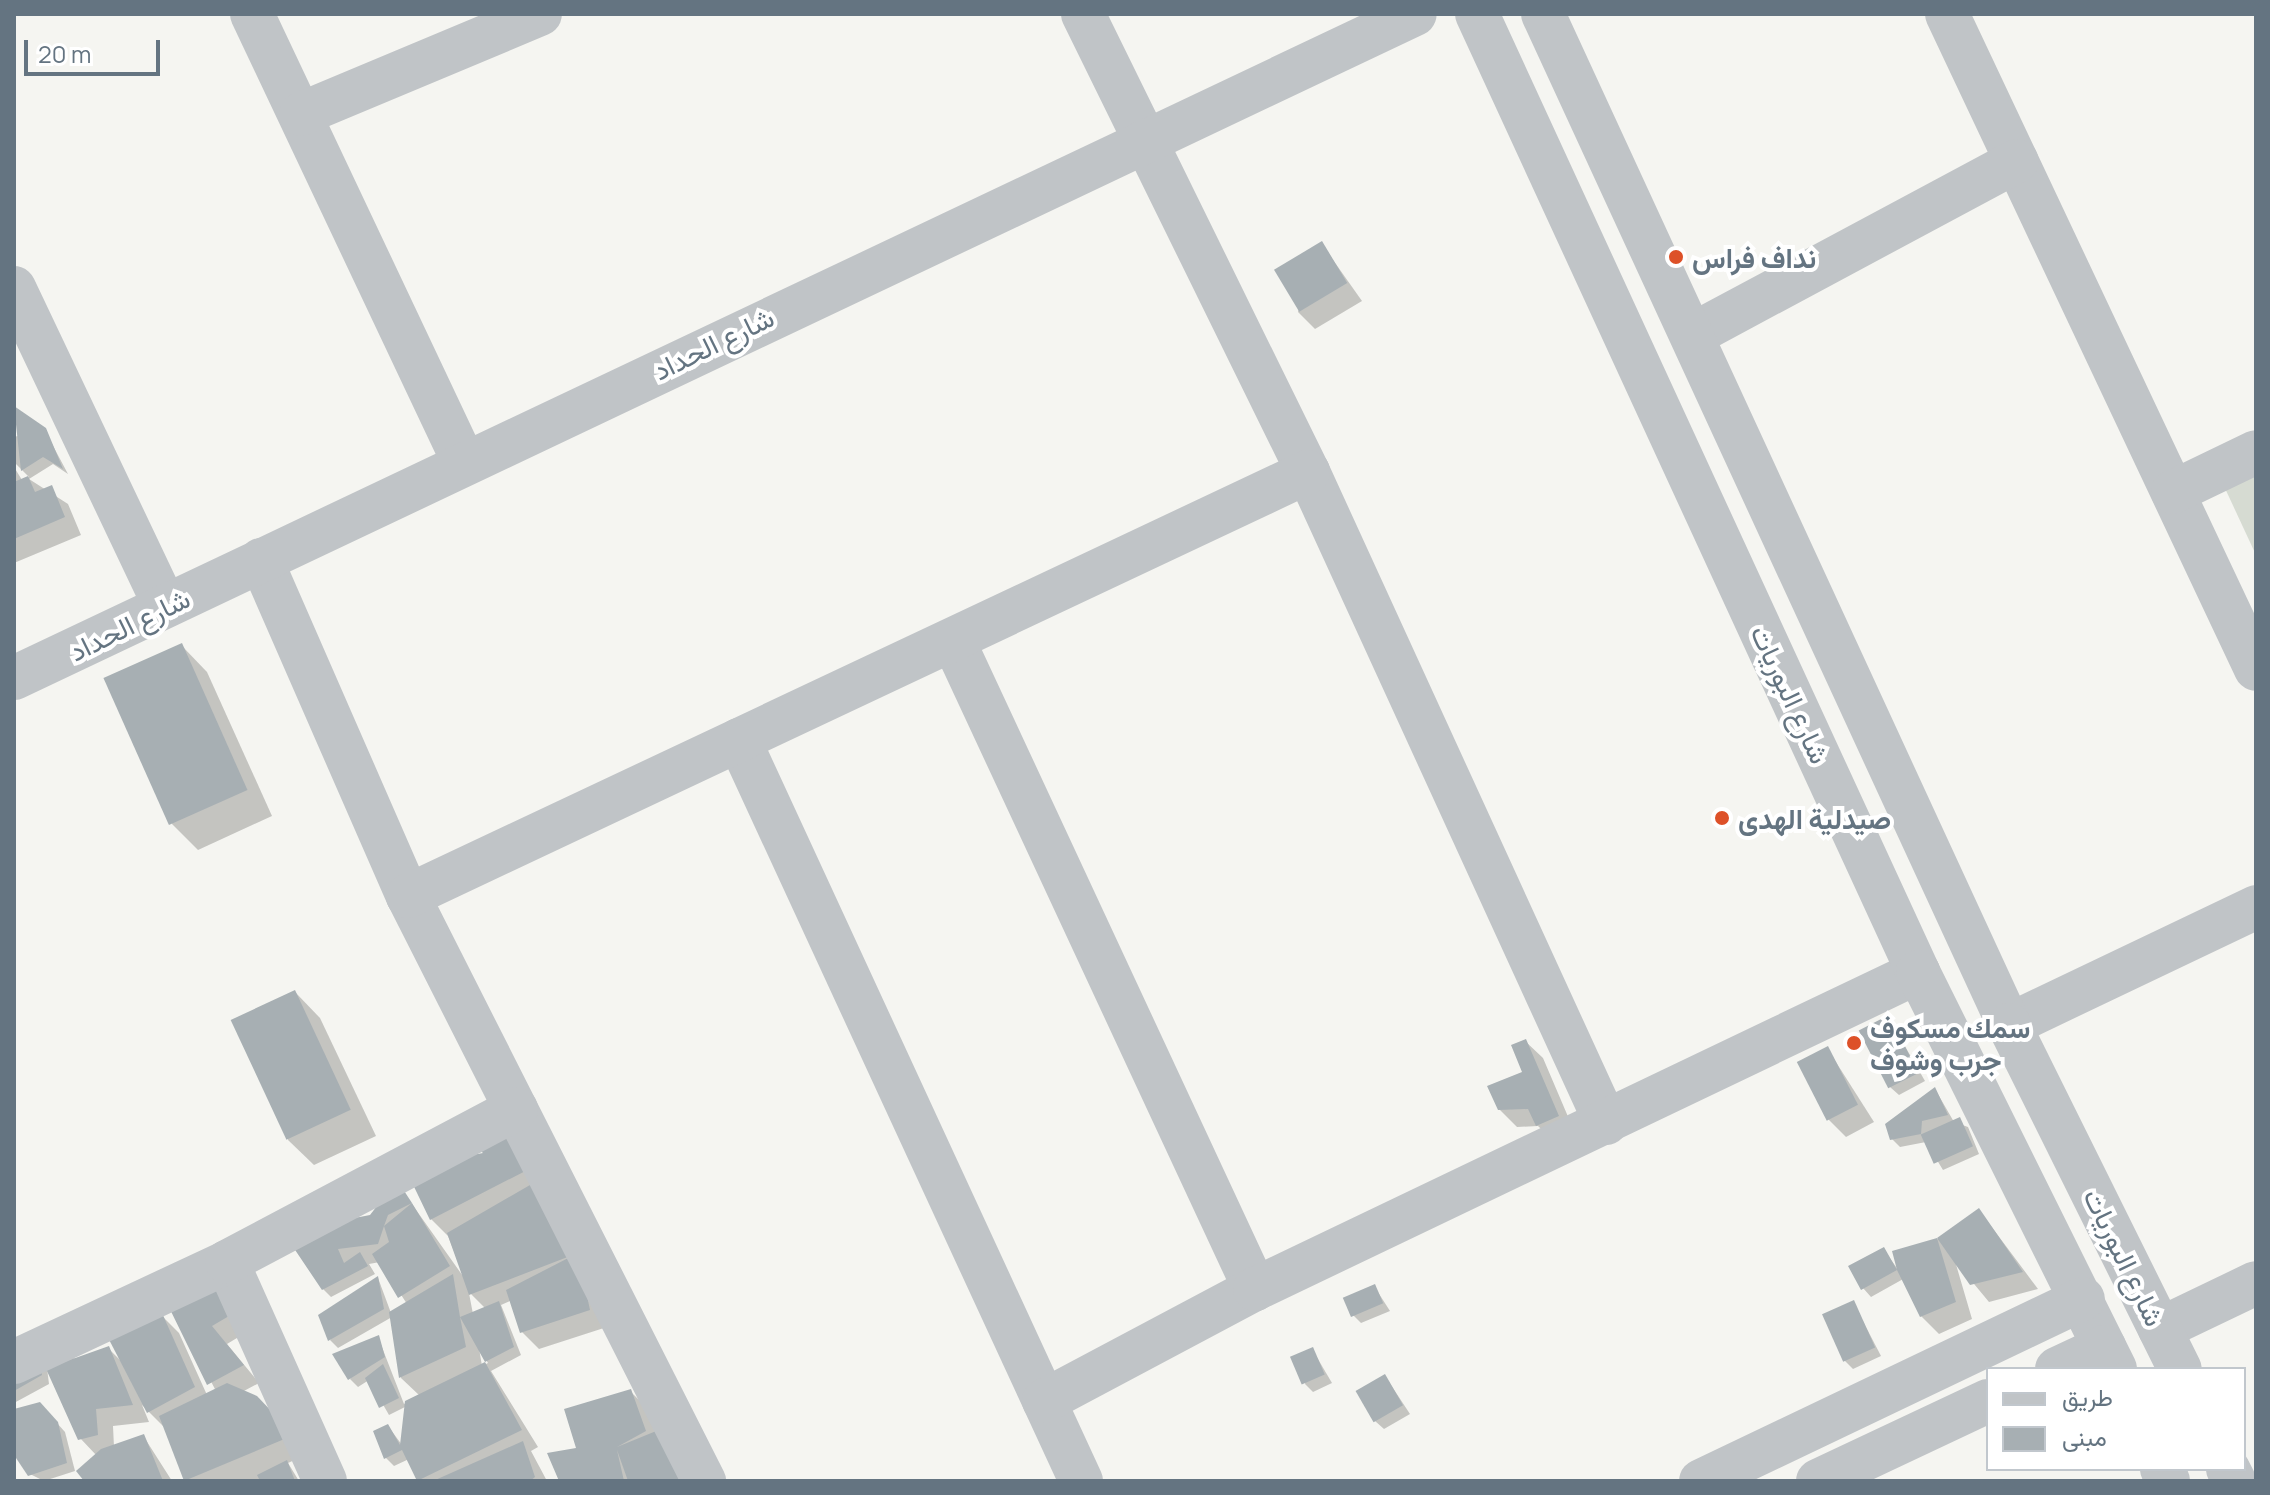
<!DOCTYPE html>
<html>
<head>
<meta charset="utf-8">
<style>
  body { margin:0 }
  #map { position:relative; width:2270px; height:1495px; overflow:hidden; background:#f5f5f1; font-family:Manrope,Vazirmatn,sans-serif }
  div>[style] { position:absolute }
  .green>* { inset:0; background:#d6dbd2 }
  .shadow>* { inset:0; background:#0003 }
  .building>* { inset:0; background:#a7afb3; transform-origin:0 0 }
  .minor>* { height:44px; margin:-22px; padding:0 22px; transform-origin:22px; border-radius:22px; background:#c0c4c7 }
  .tertiary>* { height:44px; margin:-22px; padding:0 22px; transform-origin:22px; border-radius:22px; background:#c0c4c7 }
  .dots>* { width:22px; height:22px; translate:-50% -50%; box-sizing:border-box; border:4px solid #fff; border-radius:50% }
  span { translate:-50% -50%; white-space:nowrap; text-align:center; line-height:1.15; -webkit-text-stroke:8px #fff; paint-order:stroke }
  .poi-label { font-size:28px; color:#647481; font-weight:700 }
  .left { translate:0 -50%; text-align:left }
  .street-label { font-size:28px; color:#647481 }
  .frame { position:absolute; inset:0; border:16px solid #647481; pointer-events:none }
  .legend { position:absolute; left:1986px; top:1367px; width:260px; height:104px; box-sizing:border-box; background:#fff; border:2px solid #c1c7cd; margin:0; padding:10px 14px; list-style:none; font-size:24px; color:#647481 }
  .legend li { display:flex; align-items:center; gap:16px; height:40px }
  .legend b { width:40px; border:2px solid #c1c7cd }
  .scale { position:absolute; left:24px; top:40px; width:136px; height:36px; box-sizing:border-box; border:4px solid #647481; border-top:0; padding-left:10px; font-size:24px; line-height:28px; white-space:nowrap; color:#647481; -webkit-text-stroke:6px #fff; paint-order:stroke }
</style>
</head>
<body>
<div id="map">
  <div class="green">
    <div style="clip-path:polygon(2256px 469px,2256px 555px,2223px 484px)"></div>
  </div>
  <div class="shadow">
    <div style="clip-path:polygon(1321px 243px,1362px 301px,1315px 329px,1298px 312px)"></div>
    <div style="clip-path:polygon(44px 429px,68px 474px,53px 464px,29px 479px,68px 504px,81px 535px,14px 563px,14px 467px,22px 480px,29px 477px,14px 462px,14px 437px)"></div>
    <div style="clip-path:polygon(182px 646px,207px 672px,272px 816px,198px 850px,172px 824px)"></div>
    <div style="clip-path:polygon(295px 992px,320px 1018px,376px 1136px,314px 1165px,288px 1140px)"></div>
    <div style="clip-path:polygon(1888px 1017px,1925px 1081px,1899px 1095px,1890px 1087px)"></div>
    <div style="clip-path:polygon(1525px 1041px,1543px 1058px,1575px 1133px,1555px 1142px,1538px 1126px,1517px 1127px,1499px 1109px,1525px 1073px)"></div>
    <div style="clip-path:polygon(1827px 1048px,1874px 1122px,1846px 1137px,1829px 1120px)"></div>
    <div style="clip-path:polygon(1935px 1089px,1954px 1122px,1968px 1127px,1979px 1154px,1943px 1170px,1926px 1142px,1900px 1147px,1892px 1139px)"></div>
    <div style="clip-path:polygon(evenodd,498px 1121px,607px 1327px,539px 1349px,522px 1332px,512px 1300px,501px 1305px,521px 1355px,491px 1371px,538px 1447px,531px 1451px,547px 1481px,420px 1481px,409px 1459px,394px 1466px,386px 1458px,388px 1426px,402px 1445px,407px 1406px,389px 1415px,369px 1380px,358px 1387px,350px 1379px,378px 1337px,404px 1404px,420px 1396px,401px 1378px,392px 1317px,338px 1348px,330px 1340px,378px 1278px,391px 1313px,407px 1304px,380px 1262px,369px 1264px,375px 1274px,331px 1297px,323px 1289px,348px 1218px,371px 1217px,397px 1183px,465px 1279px,448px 1236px,431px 1219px,451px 1145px,487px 1157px,498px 1121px,467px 1283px,471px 1294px,486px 1309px,473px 1314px,467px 1283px,498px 1121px,479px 1348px,488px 1363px,482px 1366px,479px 1348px)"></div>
    <div style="clip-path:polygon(1979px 1210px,2038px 1289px,1989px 1302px,1955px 1261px,1972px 1319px,1939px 1334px,1921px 1316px,1905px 1278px,1871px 1297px,1863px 1288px,1884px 1250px,1899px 1271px,1895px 1253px,1938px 1239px)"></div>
    <div style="clip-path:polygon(1374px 1286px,1390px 1311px,1361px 1323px,1353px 1315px)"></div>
    <div style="clip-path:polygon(165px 1294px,262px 1323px,227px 1344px,259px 1383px,242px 1392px,310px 1453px,288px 1463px,299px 1481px,186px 1481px,167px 1430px,142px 1405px,149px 1422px,113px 1426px,114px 1447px,144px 1437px,172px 1481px,87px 1481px,97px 1456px,80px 1438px,47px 1368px,49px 1384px,14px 1403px,14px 1368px,59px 1343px,76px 1360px,108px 1348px,120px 1360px,161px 1315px,179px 1333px,207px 1395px,216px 1391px)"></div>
    <div style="clip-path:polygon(1853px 1302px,1881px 1356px,1853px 1369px,1845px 1361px)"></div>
    <div style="clip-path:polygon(1312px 1349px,1332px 1383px,1313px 1392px,1305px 1384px)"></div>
    <div style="clip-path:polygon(1385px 1376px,1410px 1414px,1384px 1429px,1375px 1421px)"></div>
    <div style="clip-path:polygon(630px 1391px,647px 1408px,701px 1481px,561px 1481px)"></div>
    <div style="clip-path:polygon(14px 1411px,48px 1413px,65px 1432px,75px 1471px,44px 1481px,30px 1474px,14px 1448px)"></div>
  </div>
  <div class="building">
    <div style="left:1322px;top:241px;width:49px;height:56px;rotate:59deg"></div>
    <div style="clip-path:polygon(14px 406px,46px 428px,63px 469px,43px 457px,21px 471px)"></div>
    <div style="clip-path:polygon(28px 476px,35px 492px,52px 485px,65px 517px,14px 539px,14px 482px)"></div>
    <div style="left:182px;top:643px;width:161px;height:86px;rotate:66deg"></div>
    <div style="left:295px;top:990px;width:132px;height:71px;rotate:65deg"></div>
    <div style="left:1889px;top:1015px;width:65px;height:34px;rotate:63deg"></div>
    <div style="clip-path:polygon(1526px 1039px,1559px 1116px,1536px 1126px,1528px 1109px,1498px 1110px,1487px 1086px,1522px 1072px,1511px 1045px)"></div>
    <div style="left:1828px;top:1046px;width:66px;height:35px;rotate:63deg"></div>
    <div style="clip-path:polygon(1935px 1087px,1948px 1115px,1922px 1121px,1921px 1134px,1890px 1140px,1885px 1124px)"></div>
    <div style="left:1960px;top:1117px;width:32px;height:43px;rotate:66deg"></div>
    <div style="clip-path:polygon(498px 1119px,535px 1166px,430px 1220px,405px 1168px,483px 1153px,464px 1137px)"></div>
    <div style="clip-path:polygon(549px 1174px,578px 1253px,590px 1310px,520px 1333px,506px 1290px,578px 1253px,469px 1295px,447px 1233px)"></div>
    <div style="clip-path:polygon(397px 1180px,412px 1203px,450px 1266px,398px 1298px,372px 1254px,389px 1242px,384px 1226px,412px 1203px,388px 1215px,384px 1226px,378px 1244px,338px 1249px,344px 1263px,360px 1252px,368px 1266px,322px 1290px,283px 1232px,370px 1215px)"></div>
    <div style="clip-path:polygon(1979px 1208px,2023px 1272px,1970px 1285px,1937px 1238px)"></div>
    <div style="clip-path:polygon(1937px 1238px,1956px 1302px,1920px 1317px,1897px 1270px,1861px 1290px,1848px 1266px,1884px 1247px,1897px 1270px,1892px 1251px)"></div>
    <div style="clip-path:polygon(227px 1262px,246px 1306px,212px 1326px,244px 1365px,207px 1385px,162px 1293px)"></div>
    <div style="clip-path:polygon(453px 1274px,460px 1317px,499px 1301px,514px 1347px,485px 1362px,460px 1317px,466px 1347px,399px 1378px,389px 1312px)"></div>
    <div style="clip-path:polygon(378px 1276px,384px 1309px,328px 1341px,318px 1315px)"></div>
    <div style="left:1375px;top:1284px;width:21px;height:35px;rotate:67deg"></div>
    <div style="left:1854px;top:1300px;width:52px;height:35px;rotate:66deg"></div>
    <div style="clip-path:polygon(162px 1313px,195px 1387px,147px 1413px,103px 1328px)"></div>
    <div style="clip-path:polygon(379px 1335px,385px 1357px,348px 1380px,332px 1354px)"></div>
    <div style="clip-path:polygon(109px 1346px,133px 1405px,96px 1409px,98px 1435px,78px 1440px,38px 1351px,64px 1362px)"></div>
    <div style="left:1313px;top:1347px;width:30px;height:25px;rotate:67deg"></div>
    <div style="clip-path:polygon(38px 1351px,42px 1375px,14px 1391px,14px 1365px)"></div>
    <div style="clip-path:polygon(485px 1362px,522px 1430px,417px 1481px,402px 1450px,384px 1459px,373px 1431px,388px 1424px,400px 1445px,405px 1401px)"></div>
    <div style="clip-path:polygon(383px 1364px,399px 1398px,379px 1408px,365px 1378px)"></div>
    <div style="left:1385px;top:1374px;width:36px;height:34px;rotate:60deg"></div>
    <div style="clip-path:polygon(227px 1383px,257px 1396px,294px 1435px,184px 1481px,159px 1416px)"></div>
    <div style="clip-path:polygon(631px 1389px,646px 1431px,617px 1447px,666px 1427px,694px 1481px,628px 1481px,617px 1450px,624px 1481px,559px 1481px,547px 1453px,576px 1448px,564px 1409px)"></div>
    <div style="clip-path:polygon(40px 1402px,58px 1422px,67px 1463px,28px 1476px,14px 1455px,14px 1409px)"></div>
    <div style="clip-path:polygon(144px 1434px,163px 1481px,84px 1481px,76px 1471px,101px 1449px)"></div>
    <div style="clip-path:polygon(523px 1441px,535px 1477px,530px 1481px,433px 1481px)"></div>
    <div style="clip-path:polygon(287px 1460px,295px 1481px,260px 1481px,257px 1475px)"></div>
  </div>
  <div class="minor">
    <div style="left:252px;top:14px;width:497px;rotate:64.7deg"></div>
    <div style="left:1083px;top:14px;width:510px;rotate:63.84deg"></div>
    <div style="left:1308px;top:472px;width:716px;rotate:65.4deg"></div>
    <div style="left:1947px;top:14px;width:724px;rotate:64.74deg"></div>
    <div style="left:301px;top:114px;width:259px;rotate:-22.7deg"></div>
    <div style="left:14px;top:288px;width:352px;rotate:64.6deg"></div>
    <div style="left:1694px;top:334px;width:366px;rotate:-28.2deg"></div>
    <div style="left:2173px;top:492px;width:92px;rotate:-25.7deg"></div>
    <div style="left:261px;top:560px;width:367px;rotate:66.4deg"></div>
    <div style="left:408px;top:896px;width:656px;rotate:63.16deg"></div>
    <div style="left:953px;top:640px;width:716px;rotate:65.05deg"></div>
    <div style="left:14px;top:678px;width:1550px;rotate:-25.36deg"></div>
    <div style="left:739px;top:740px;width:816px;rotate:65.22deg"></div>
    <div style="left:408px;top:896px;width:995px;rotate:-25.23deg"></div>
    <div style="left:2009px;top:1025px;width:274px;rotate:-25.5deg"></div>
    <div style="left:227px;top:1262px;width:240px;rotate:65.9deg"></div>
    <div style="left:2160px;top:1329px;width:106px;rotate:-25.6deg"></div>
    <div style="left:14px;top:1362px;width:235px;rotate:-25.1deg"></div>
    <div style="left:227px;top:1262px;width:327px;rotate:-27.9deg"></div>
    <div style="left:1044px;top:1401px;width:239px;rotate:-28deg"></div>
    <div style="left:1255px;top:1289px;width:735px;rotate:-25.55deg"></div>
  </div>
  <div class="tertiary">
    <div style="left:1477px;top:14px;width:1055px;rotate:65.28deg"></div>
    <div style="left:1918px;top:972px;width:443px;rotate:63.6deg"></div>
    <div style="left:1543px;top:14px;width:1113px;rotate:65.25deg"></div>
    <div style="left:2009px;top:1025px;width:384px;rotate:63.6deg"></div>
    <div style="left:2057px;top:1369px;width:52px;rotate:-25.1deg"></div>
    <div style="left:2162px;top:1469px;width:13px;rotate:63deg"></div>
    <div style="left:2228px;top:1469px;width:13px;rotate:63deg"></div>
    <div style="left:1701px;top:1481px;width:423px;rotate:-25.5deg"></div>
    <div style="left:1818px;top:1481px;width:188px;rotate:-25.2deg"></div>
  </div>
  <div class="dots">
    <div style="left:1676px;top:257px;background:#dd5128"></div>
    <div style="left:1722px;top:818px;background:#dd5128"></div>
    <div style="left:1854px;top:1043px;background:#dd5128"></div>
  </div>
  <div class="poi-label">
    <span class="left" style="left:1692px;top:257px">نداف فراس</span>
    <span class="left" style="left:1738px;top:818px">صيدلية الهدى</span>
    <span class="left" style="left:1870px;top:1043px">سمك مسكوف<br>جرب وشوف</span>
  </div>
  <div class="street-label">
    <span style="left:713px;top:343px;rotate:-26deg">شارع الحداد</span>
    <span style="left:129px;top:624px;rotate:-26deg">شارع الحداد</span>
    <span style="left:1791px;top:694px;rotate:65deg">شارع البوريات</span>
    <span style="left:2125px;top:1257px;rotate:64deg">شارع البوريات</span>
  </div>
  <div class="frame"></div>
  <ul class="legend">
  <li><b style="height:10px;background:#c0c4c7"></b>طريق</li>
  <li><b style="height:22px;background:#a7afb3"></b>مبنى</li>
  </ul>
  <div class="scale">20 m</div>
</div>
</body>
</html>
